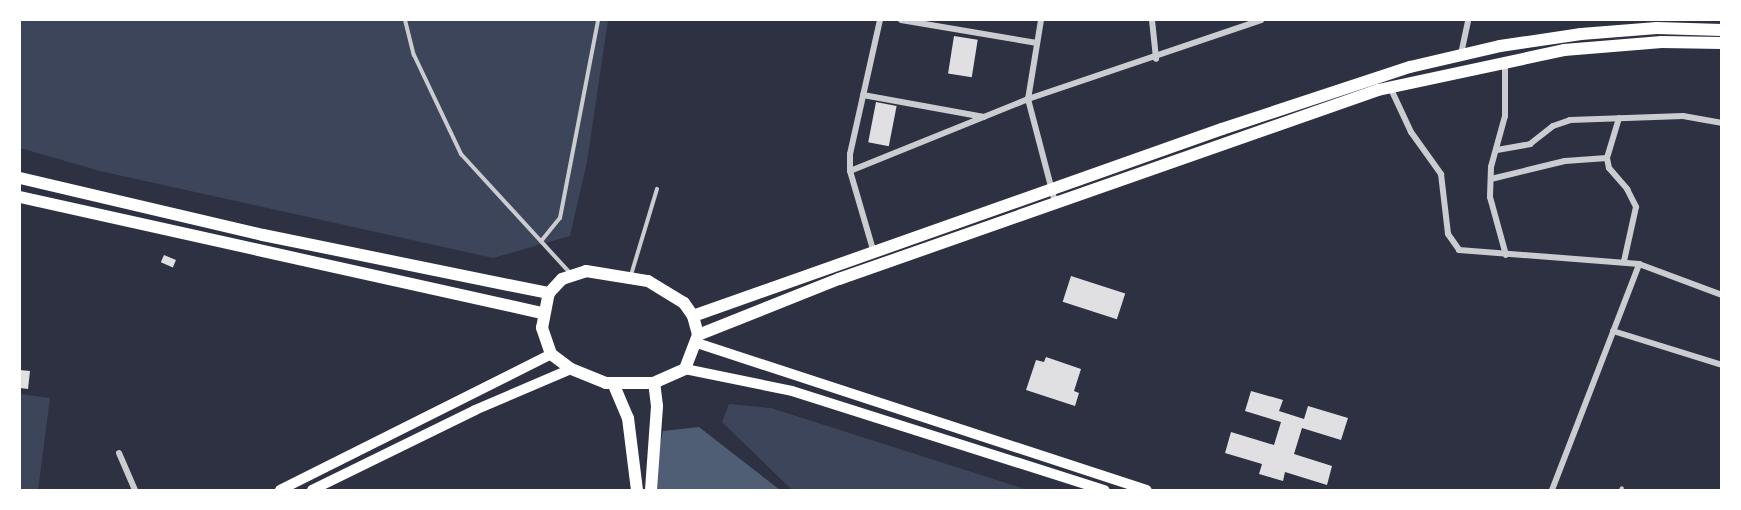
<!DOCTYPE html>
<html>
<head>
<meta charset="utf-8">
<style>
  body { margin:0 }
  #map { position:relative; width:1741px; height:510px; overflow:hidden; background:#2d3142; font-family:Jost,sans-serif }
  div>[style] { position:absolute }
  .green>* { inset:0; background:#3c4559 }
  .water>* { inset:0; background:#4f5d75 }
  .building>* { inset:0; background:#e0e0e3; transform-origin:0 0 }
  .service>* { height:4px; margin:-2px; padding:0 2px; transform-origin:2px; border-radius:2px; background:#caccd0 }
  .minor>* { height:6px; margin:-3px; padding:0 3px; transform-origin:3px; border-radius:3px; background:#caccd0 }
  .secondary>* { height:10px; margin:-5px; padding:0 5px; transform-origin:5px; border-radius:5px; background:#fff }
  .primary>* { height:12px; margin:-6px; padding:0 6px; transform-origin:6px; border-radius:6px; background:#fff }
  span { translate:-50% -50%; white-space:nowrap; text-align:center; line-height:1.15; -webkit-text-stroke:5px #fff; paint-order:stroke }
  .frame { position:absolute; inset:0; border:21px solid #fff; pointer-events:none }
</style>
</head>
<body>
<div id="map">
  <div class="green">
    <div style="clip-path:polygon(20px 20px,608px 20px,587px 162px,570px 236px,493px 258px,100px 171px,20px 148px)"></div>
    <div style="clip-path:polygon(20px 394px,50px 398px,38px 490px,20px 490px)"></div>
    <div style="clip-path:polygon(729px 404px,771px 408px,1028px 490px,792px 490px,722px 422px)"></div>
  </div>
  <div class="water">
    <div style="clip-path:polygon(699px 427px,780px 490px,654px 490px,652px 476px,663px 431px)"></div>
  </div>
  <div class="building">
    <div style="left:954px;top:36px;width:24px;height:38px;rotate:9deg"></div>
    <div style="left:876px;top:102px;width:21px;height:41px;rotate:11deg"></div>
    <div style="left:164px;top:255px;width:13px;height:8px;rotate:23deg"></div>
    <div style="left:1071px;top:276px;width:57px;height:27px;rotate:18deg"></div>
    <div style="clip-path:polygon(1046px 357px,1081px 369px,1074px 391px,1079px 393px,1075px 406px,1026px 390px,1036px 360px,1044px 362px)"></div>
    <div style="clip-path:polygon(20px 370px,30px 371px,28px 389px,20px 388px)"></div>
    <div style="clip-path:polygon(1251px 391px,1283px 400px,1279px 411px,1304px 419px,1308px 406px,1348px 418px,1341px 440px,1302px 428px,1294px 454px,1332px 466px,1327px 485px,1285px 472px,1283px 481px,1259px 474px,1262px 464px,1225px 453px,1231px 432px,1274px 445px,1281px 422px,1245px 411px)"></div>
  </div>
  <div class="service">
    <div style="left:405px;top:20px;width:36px;rotate:76deg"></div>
    <div style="left:414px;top:55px;width:110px;rotate:64.6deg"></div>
    <div style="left:461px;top:154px;width:163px;rotate:47.5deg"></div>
    <div style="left:542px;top:240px;width:28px;rotate:-51deg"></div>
    <div style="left:560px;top:218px;width:202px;rotate:-79.1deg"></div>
    <div style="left:631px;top:275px;width:90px;rotate:-73.2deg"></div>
    <div style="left:1621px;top:490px;width:2px;rotate:-63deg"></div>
  </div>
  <div class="minor">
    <div style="left:901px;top:20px;width:138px;rotate:9.6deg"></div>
    <div style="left:1041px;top:20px;width:80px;rotate:99.3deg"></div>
    <div style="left:1028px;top:99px;width:106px;rotate:75.3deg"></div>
    <div style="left:1152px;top:20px;width:39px;rotate:84deg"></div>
    <div style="left:1461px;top:54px;width:35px;rotate:-78deg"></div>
    <div style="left:1505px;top:62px;width:54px;rotate:90deg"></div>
    <div style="left:1505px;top:116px;width:53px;rotate:105.4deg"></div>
    <div style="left:1491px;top:167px;width:30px;rotate:92deg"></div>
    <div style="left:1490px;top:197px;width:60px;rotate:74.6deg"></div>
    <div style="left:1390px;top:87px;width:50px;rotate:65deg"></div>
    <div style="left:1411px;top:132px;width:52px;rotate:54.5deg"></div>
    <div style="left:1441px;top:174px;width:60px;rotate:83.3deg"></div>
    <div style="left:1448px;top:234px;width:19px;rotate:55deg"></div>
    <div style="left:1459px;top:250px;width:181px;rotate:4.4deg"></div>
    <div style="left:1639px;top:264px;width:89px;rotate:20.5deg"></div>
    <div style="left:863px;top:95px;width:123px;rotate:10.3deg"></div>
    <div style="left:1619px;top:118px;width:42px;rotate:106.7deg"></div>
    <div style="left:1607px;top:158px;width:10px;rotate:79deg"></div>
    <div style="left:1609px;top:168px;width:28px;rotate:49deg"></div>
    <div style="left:1627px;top:189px;width:20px;rotate:63deg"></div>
    <div style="left:1636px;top:207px;width:55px;rotate:102.5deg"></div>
    <div style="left:1497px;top:150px;width:34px;rotate:-10deg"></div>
    <div style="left:1530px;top:144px;width:29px;rotate:-38deg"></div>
    <div style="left:1553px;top:126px;width:18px;rotate:-19deg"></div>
    <div style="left:1570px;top:120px;width:113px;rotate:-2deg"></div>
    <div style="left:1683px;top:116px;width:40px;rotate:10deg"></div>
    <div style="left:850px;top:171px;width:192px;rotate:-22deg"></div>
    <div style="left:1028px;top:99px;width:246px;rotate:-18.7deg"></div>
    <div style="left:1491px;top:179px;width:76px;rotate:-13.7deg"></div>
    <div style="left:1565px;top:161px;width:42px;rotate:-4.1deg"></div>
    <div style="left:874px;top:253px;width:85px;rotate:-106.3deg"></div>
    <div style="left:850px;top:171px;width:17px;rotate:-90deg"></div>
    <div style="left:850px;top:154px;width:137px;rotate:-77.4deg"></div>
    <div style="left:1613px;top:331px;width:114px;rotate:17.3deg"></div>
    <div style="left:119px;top:453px;width:40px;rotate:66.6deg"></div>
    <div style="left:1552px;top:490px;width:242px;rotate:-68.9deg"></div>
  </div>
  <div class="secondary">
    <div style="left:697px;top:343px;width:473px;rotate:18.1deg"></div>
    <div style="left:685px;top:369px;width:109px;rotate:11.6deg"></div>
    <div style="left:792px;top:391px;width:328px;rotate:17.6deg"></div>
    <div style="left:280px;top:490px;width:303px;rotate:-26.6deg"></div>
    <div style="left:312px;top:490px;width:182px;rotate:-26.1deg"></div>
    <div style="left:475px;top:410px;width:104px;rotate:-23.1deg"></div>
  </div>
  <div class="primary">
    <div style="left:20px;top:178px;width:250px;rotate:13.2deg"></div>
    <div style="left:263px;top:235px;width:292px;rotate:11.5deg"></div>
    <div style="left:20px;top:197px;width:535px;rotate:12.53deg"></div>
    <div style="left:586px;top:271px;width:63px;rotate:9.2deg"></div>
    <div style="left:648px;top:281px;width:42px;rotate:31.4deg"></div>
    <div style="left:684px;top:303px;width:16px;rotate:55deg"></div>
    <div style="left:693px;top:316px;width:20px;rotate:75deg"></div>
    <div style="left:698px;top:335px;width:36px;rotate:111deg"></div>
    <div style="left:685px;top:369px;width:34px;rotate:156deg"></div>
    <div style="left:654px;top:383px;width:48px;rotate:180deg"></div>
    <div style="left:606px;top:383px;width:38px;rotate:-158deg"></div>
    <div style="left:571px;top:369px;width:25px;rotate:-143deg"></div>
    <div style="left:551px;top:354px;width:28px;rotate:-109deg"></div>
    <div style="left:542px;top:328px;width:36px;rotate:-79deg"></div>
    <div style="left:549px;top:293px;width:19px;rotate:-47deg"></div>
    <div style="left:562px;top:279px;width:25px;rotate:-18deg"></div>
    <div style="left:693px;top:316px;width:561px;rotate:-19.47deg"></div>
    <div style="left:1222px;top:129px;width:198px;rotate:-18.3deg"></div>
    <div style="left:1410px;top:67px;width:92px;rotate:-13.1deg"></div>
    <div style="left:1500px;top:46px;width:82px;rotate:-8.4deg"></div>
    <div style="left:1581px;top:34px;width:76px;rotate:-4.5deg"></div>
    <div style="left:1657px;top:28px;width:65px;rotate:1.8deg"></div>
    <div style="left:698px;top:335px;width:152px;rotate:-21.7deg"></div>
    <div style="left:839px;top:279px;width:571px;rotate:-19.32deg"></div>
    <div style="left:1378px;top:90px;width:190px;rotate:-12.1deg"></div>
    <div style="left:1564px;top:50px;width:98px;rotate:-4.7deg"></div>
    <div style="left:1662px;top:42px;width:60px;rotate:1deg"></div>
    <div style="left:613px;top:383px;width:38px;rotate:67deg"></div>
    <div style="left:628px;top:418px;width:73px;rotate:82.9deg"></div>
    <div style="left:651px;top:490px;width:84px;rotate:-85.9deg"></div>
    <div style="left:657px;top:406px;width:23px;rotate:-97deg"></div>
  </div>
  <div class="frame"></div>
</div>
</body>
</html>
